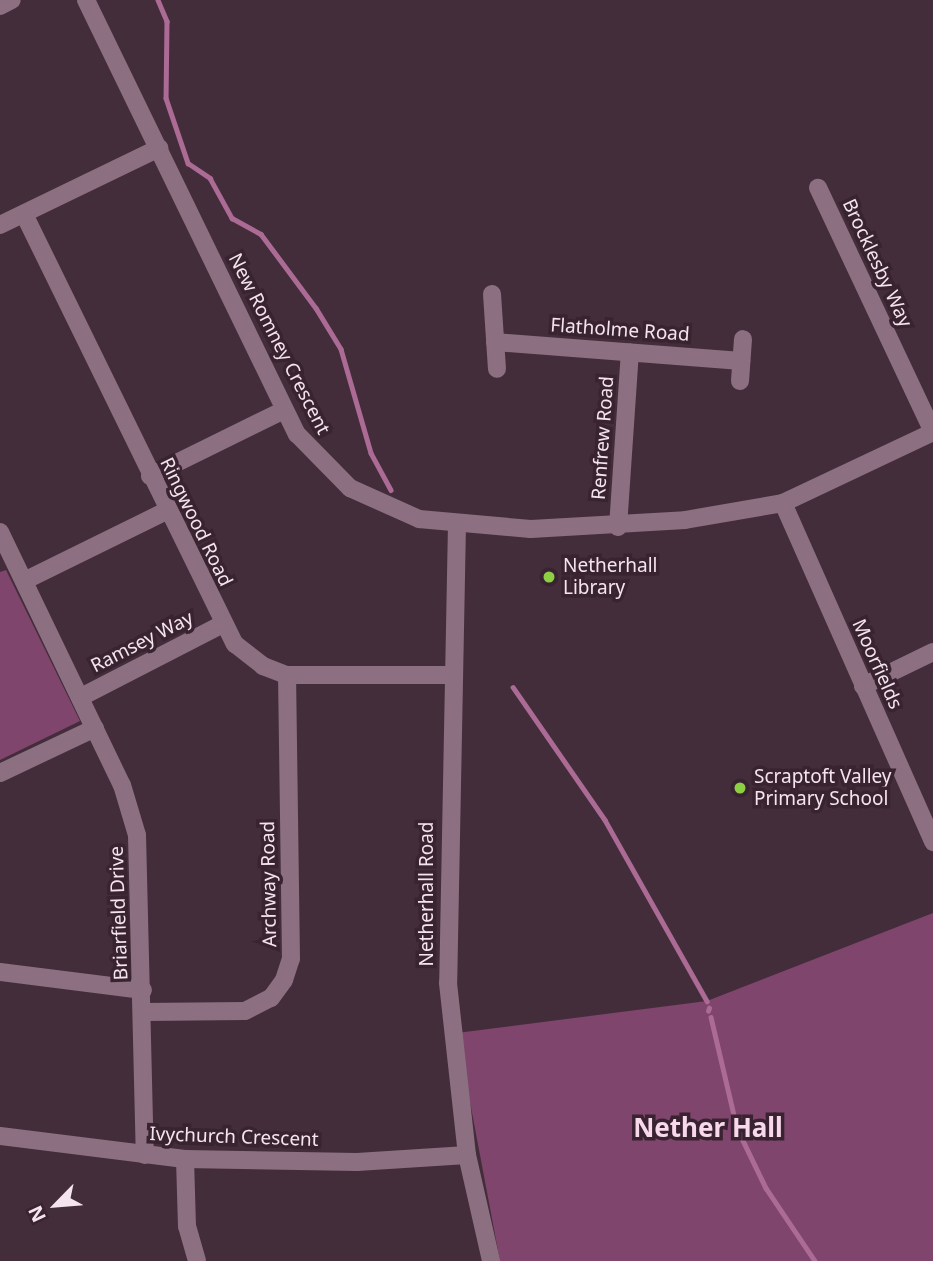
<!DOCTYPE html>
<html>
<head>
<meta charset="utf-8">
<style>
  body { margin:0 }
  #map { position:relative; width:933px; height:1261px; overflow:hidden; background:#442d3b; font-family:"Noto Sans",sans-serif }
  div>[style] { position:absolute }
  .green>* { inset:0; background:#7f456c }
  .stream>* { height:4.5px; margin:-2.25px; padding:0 2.25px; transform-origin:2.25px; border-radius:2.25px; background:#ab6b94 }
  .minor>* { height:18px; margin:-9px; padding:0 9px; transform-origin:9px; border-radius:9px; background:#8c7081 }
  .dots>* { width:19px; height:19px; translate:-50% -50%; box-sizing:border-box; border:4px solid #392331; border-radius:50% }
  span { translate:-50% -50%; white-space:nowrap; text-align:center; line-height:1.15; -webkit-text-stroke:7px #392331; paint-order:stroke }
  .street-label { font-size:19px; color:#f3e4ed }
  .poi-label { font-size:19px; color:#f3e4ed }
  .left { translate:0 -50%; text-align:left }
  .district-label { font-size:26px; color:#f7d9eb; font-weight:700 }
  .north { position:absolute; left:21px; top:1170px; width:70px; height:70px; -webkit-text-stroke:5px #392331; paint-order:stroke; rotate:245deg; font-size:19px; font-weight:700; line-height:28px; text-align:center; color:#f3e4ed }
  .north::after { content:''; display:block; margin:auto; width:24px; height:32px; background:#f3e4ed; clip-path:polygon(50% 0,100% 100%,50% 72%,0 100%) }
</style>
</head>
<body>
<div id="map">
  <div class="green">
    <div style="clip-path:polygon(6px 570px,80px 721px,0 760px,0 572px)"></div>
    <div style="clip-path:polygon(933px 913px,933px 1261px,500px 1261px,457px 1033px,707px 1001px)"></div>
  </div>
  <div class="stream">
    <div style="left:158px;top:0;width:23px;rotate:67deg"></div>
    <div style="left:167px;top:21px;width:77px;rotate:90.7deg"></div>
    <div style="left:166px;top:98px;width:69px;rotate:71.3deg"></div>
    <div style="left:188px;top:163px;width:27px;rotate:34deg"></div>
    <div style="left:210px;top:178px;width:46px;rotate:61.2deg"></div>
    <div style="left:232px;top:218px;width:33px;rotate:29deg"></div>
    <div style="left:261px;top:234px;width:92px;rotate:53.4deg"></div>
    <div style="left:316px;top:308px;width:48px;rotate:58.6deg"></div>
    <div style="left:341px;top:349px;width:108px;rotate:73.9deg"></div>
    <div style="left:371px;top:453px;width:42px;rotate:61.6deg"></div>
    <div style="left:513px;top:687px;width:162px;rotate:55.3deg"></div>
    <div style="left:605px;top:820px;width:208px;rotate:60.6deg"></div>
    <div style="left:708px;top:1011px;width:3px;rotate:-72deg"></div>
    <div style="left:711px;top:1017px;width:114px;rotate:76.8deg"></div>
    <div style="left:737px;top:1128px;width:67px;rotate:64.2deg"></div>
    <div style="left:766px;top:1188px;width:88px;rotate:56.1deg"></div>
  </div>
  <div class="minor">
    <div style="left:86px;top:0;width:483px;rotate:64.1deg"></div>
    <div style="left:297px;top:434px;width:76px;rotate:45.5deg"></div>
    <div style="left:350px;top:488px;width:76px;rotate:24.2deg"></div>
    <div style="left:419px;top:519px;width:112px;rotate:5.1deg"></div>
    <div style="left:531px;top:529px;width:154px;rotate:-3.3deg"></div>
    <div style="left:685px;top:520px;width:99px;rotate:-9.8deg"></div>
    <div style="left:783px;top:503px;width:166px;rotate:-25.3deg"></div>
    <div style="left:933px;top:432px;width:270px;rotate:-115.2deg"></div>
    <div style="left:0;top:6px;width:13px;rotate:-27deg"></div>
    <div style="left:24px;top:214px;width:479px;rotate:63.9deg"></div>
    <div style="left:235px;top:644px;width:36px;rotate:38deg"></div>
    <div style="left:263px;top:666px;width:26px;rotate:21deg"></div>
    <div style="left:287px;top:675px;width:165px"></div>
    <div style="left:0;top:225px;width:177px;rotate:-25.8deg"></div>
    <div style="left:492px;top:294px;width:75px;rotate:86.2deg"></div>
    <div style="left:495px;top:342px;width:247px;rotate:4.4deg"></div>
    <div style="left:740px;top:381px;width:42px;rotate:-85.9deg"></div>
    <div style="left:150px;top:476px;width:149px;rotate:-26.2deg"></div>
    <div style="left:783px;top:503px;width:371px;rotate:66.1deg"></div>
    <div style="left:457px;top:524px;width:459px;rotate:91.1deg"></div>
    <div style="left:448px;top:983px;width:173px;rotate:83.7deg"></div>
    <div style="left:467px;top:1155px;width:109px;rotate:77.2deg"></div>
    <div style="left:618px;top:527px;width:175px;rotate:-86.1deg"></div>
    <div style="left:0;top:532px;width:281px;rotate:64.3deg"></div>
    <div style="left:122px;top:785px;width:52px;rotate:73.3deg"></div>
    <div style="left:137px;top:835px;width:320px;rotate:88.6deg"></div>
    <div style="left:24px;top:581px;width:161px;rotate:-26.2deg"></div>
    <div style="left:863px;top:686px;width:78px;rotate:-25.9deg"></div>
    <div style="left:81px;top:697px;width:160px;rotate:-27.2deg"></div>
    <div style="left:0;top:773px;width:105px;rotate:-25.3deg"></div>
    <div style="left:0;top:972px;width:144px;rotate:7.2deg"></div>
    <div style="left:144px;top:1012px;width:101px;rotate:-0.6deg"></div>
    <div style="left:245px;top:1011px;width:29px;rotate:-27deg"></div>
    <div style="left:271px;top:998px;width:22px;rotate:-54deg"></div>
    <div style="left:284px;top:980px;width:22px;rotate:-72deg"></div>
    <div style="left:291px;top:959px;width:284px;rotate:-90.8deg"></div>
    <div style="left:0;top:1136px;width:186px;rotate:7.1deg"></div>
    <div style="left:185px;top:1159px;width:172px;rotate:1deg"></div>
    <div style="left:357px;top:1162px;width:110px;rotate:-3.6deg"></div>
    <div style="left:185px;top:1159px;width:67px;rotate:88.3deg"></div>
    <div style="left:187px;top:1226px;width:36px;rotate:74deg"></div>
  </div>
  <div class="dots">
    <div style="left:549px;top:577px;background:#8ece43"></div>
    <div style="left:740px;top:788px;background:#8ece43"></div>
  </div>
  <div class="street-label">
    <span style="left:877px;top:263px;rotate:65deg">Brocklesby Way</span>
    <span style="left:620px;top:330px;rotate:4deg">Flatholme Road</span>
    <span style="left:279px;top:344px;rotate:63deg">New Romney Crescent</span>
    <span style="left:603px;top:438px;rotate:-86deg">Renfrew Road</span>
    <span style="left:196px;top:522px;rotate:64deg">Ringwood Road</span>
    <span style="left:142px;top:642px;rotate:-27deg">Ramsey Way</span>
    <span style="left:877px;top:664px;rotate:66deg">Moorfields</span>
    <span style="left:269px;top:884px;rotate:-91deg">Archway Road</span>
    <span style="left:427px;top:894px;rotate:-90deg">Netherhall Road</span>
    <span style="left:119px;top:913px;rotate:-92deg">Briarfield Drive</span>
    <span style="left:234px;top:1137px;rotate:2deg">Ivychurch Crescent</span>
  </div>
  <div class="poi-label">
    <span class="left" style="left:563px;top:577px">Netherhall<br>Library</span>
    <span class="left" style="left:754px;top:788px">Scraptoft Valley<br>Primary School</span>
  </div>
  <div class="district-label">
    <span style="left:708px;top:1128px">Nether Hall</span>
  </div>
  <div class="north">N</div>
</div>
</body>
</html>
